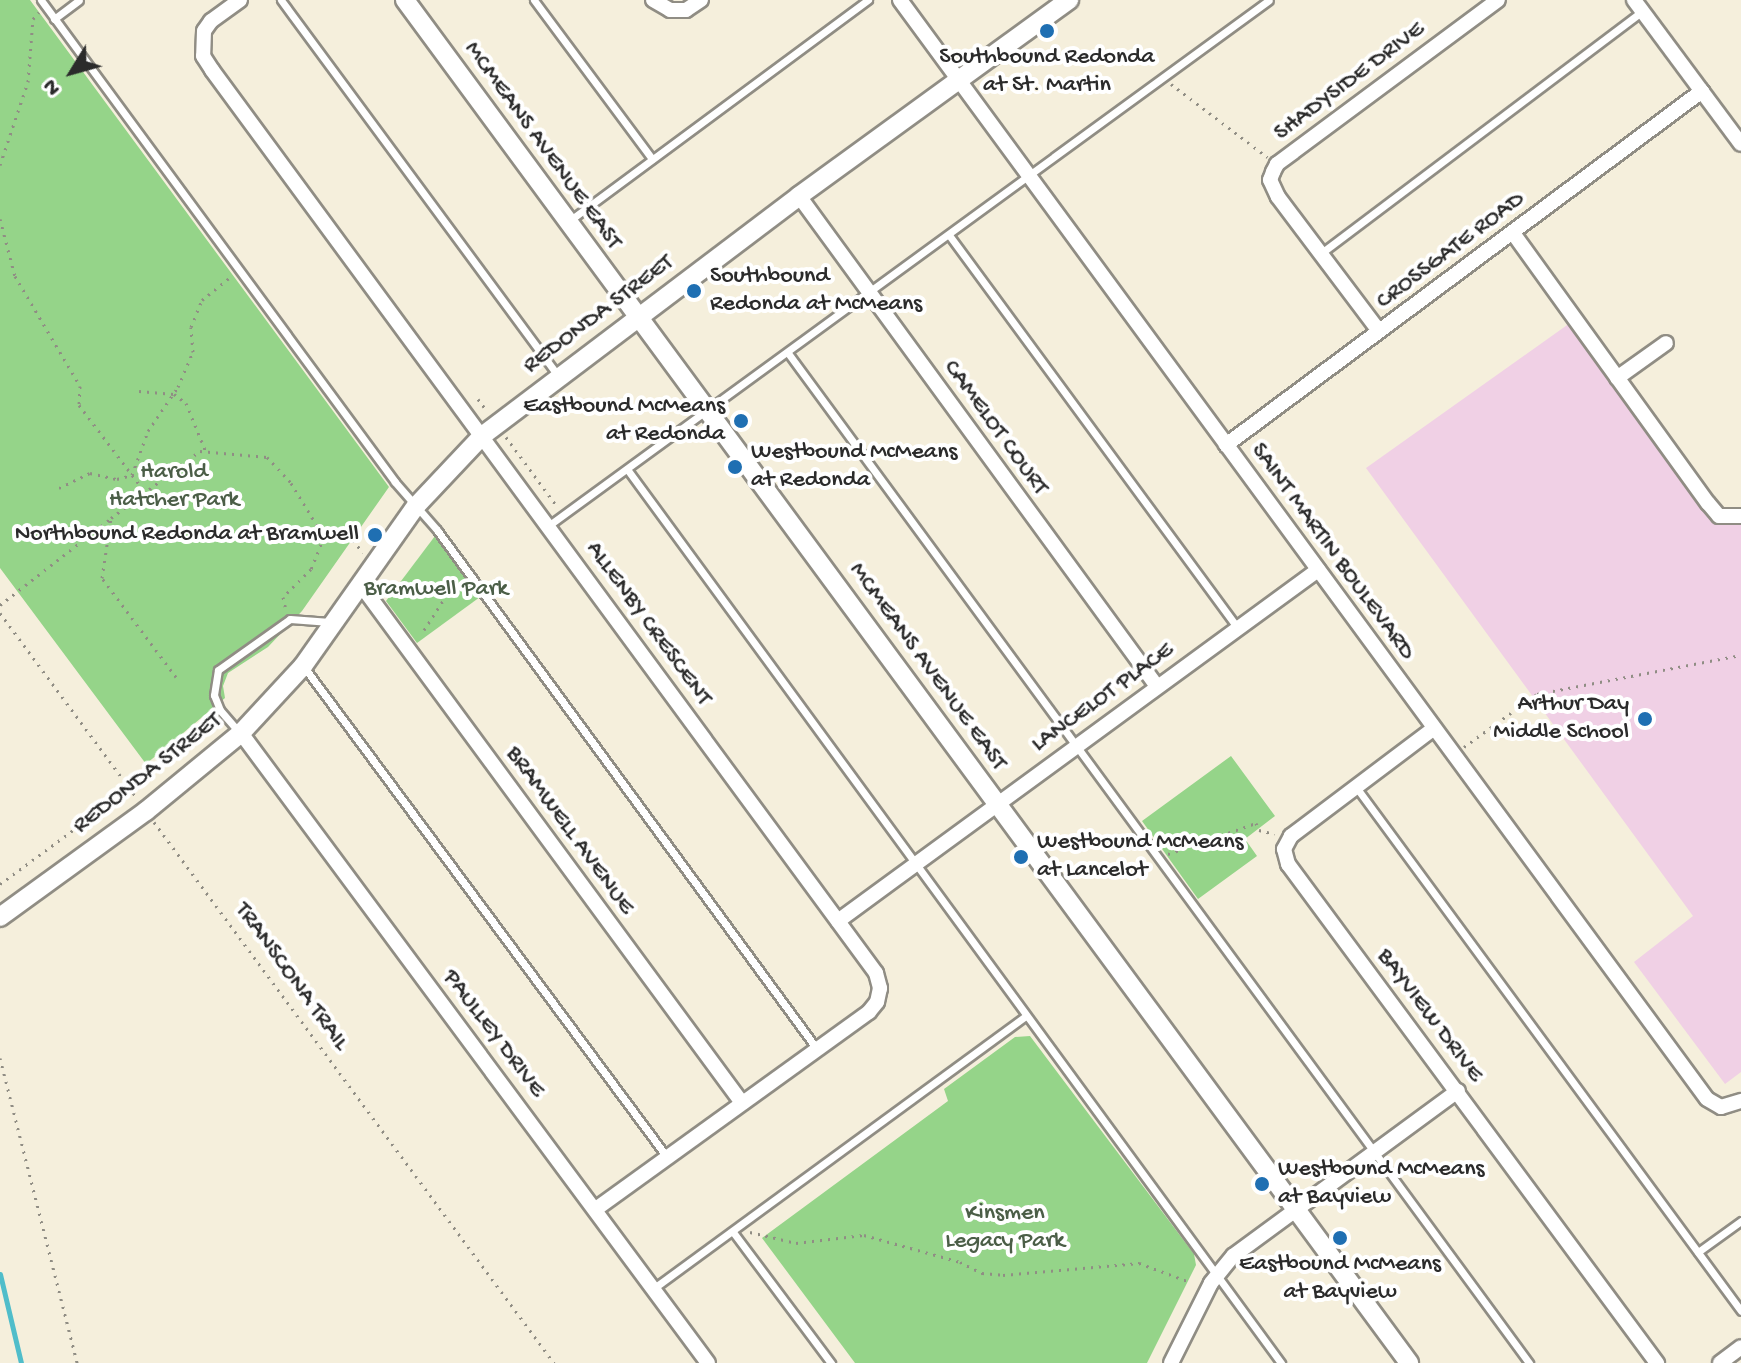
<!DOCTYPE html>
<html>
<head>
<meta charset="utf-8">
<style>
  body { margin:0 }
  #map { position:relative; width:1741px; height:1363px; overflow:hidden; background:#f5efdc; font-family:"Gochi Hand",sans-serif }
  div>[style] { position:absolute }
  .built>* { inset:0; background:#f0d0e5 }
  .green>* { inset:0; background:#95d489 }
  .stream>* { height:5px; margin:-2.5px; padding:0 2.5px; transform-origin:2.5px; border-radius:2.5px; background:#50bdca }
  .path>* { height:3px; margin-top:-1.5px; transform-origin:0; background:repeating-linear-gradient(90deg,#908d84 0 2px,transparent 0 8px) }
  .roads { filter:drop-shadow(2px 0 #908d84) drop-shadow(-2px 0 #908d84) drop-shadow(0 2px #908d84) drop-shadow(0 -2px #908d84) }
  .service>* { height:7px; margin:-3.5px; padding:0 3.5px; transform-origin:3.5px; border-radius:3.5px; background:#fff }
  .minor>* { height:14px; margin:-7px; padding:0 7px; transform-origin:7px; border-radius:7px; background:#fff }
  .tertiary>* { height:18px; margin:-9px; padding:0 9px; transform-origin:9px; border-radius:9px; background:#fff }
  .dots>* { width:22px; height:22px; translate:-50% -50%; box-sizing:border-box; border:4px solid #fff; border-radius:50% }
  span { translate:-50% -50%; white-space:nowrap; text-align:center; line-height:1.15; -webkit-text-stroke:8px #fff; paint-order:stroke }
  .poi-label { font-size:24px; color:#2b2b2b }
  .left { translate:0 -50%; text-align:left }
  .right { translate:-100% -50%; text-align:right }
  .street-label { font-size:24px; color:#2b2b2b }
  .park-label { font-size:24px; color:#4b5e47 }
  .north { position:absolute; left:32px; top:32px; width:80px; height:80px; -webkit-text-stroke:6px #fff; paint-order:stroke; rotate:233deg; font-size:22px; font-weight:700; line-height:32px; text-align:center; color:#2b2b2b }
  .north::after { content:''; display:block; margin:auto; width:28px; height:36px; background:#2b2b2b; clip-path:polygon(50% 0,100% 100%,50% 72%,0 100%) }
</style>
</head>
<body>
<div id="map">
  <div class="built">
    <div style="clip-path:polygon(1570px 323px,1715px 521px,1741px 521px,1741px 1072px,1725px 1084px,1634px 962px,1693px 916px,1366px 468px)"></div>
  </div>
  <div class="green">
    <div style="clip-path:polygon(0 0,30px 0,389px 487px,302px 611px,268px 647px,228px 673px,223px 686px,225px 698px,146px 764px,0 568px)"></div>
    <div style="clip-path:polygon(435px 536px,480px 597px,417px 643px,386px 601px)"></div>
    <div style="clip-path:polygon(1231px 756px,1275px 816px,1245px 839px,1257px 856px,1198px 899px,1142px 821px)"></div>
    <div style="clip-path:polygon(1030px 1036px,1194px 1254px,1196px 1265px,1147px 1363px,855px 1363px,762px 1238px,948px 1101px,944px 1089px,1015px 1037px)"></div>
  </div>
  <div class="stream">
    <div style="left:0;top:1274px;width:91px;rotate:76.7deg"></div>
  </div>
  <div class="path">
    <div style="left:1171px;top:84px;width:121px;rotate:37.2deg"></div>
    <div style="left:0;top:165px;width:88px;rotate:-71.4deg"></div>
    <div style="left:28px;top:82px;width:63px;rotate:-85.5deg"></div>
    <div style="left:33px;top:19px;width:9px;rotate:-49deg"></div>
    <div style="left:0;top:219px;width:59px;rotate:75.3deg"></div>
    <div style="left:15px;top:276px;width:128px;rotate:59.4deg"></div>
    <div style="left:80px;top:386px;width:19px;rotate:93deg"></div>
    <div style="left:79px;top:405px;width:109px;rotate:52.8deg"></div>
    <div style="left:139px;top:391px;width:35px;rotate:5deg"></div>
    <div style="left:174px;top:394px;width:15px;rotate:37deg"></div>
    <div style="left:186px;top:403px;width:53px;rotate:67.8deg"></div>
    <div style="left:478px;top:399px;width:15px;rotate:53deg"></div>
    <div style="left:506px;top:437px;width:84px;rotate:53.7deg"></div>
    <div style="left:59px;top:488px;width:34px;rotate:-26deg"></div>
    <div style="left:90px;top:473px;width:28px;rotate:13deg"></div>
    <div style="left:117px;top:479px;width:16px;rotate:-15deg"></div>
    <div style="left:132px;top:475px;width:47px;rotate:-70deg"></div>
    <div style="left:148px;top:431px;width:53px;rotate:-55.7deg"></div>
    <div style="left:178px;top:387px;width:38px;rotate:-67deg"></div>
    <div style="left:193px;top:352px;width:25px;rotate:-95deg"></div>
    <div style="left:191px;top:327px;width:29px;rotate:-68deg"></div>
    <div style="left:202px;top:300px;width:36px;rotate:-39deg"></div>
    <div style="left:353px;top:540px;width:16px;rotate:52deg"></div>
    <div style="left:384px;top:582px;width:12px;rotate:55deg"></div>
    <div style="left:0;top:605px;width:140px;rotate:-38deg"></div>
    <div style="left:0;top:613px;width:229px;rotate:53.5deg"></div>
    <div style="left:424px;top:630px;width:44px;rotate:-57deg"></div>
    <div style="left:176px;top:677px;width:124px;rotate:-126.8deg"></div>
    <div style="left:102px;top:578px;width:61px;rotate:-81.5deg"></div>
    <div style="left:111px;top:518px;width:111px;rotate:-37deg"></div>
    <div style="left:200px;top:451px;width:67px;rotate:5.1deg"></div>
    <div style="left:267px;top:457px;width:35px;rotate:47deg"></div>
    <div style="left:291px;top:483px;width:63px;rotate:58.6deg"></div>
    <div style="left:324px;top:537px;width:35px;rotate:112deg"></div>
    <div style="left:311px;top:569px;width:40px;rotate:135deg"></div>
    <div style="left:283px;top:597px;width:13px;rotate:77deg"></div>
    <div style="left:1464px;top:747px;width:90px;rotate:-36deg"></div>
    <div style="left:1537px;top:694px;width:208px;rotate:-10.8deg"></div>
    <div style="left:154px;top:822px;width:673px;rotate:53.52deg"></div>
    <div style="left:1168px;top:854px;width:93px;rotate:-19.4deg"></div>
    <div style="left:1256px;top:823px;width:8px;rotate:67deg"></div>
    <div style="left:1259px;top:830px;width:16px;rotate:14deg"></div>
    <div style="left:0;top:884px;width:160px;rotate:-36.4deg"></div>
    <div style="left:0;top:1058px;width:315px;rotate:75.8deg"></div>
    <div style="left:750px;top:1232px;width:47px;rotate:13.4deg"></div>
    <div style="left:796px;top:1243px;width:68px;rotate:-6.7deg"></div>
    <div style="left:864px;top:1235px;width:100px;rotate:15.7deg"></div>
    <div style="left:960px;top:1262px;width:25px;rotate:27deg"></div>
    <div style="left:982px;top:1273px;width:21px;rotate:5deg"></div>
    <div style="left:1003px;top:1275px;width:137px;rotate:-5deg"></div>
    <div style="left:1139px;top:1263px;width:54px;rotate:20.4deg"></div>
  </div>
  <div class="roads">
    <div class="service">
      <div style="left:41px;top:0;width:598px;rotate:53.7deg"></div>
      <div style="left:395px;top:482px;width:64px;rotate:48.8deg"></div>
      <div style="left:437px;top:530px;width:643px;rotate:53.79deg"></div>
      <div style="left:281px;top:0;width:467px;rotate:53.6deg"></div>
      <div style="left:534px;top:0;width:198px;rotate:53.4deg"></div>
      <div style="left:54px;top:19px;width:31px;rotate:-37deg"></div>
      <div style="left:569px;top:221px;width:372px;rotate:-36.5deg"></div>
      <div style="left:949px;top:235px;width:486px;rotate:53.7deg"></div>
      <div style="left:1320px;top:254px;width:403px;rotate:-37deg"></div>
      <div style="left:788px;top:353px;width:1253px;rotate:53.73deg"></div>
      <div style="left:627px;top:469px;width:1108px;rotate:53.81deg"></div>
      <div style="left:548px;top:526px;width:892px;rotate:-36.11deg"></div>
      <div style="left:304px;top:667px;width:610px;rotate:53.47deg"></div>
      <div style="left:239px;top:732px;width:29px;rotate:-131deg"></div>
      <div style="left:220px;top:710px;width:16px;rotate:-112deg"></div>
      <div style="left:214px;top:695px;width:25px;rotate:-81deg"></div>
      <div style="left:218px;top:670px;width:88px;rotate:-35.3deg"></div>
      <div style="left:290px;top:619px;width:40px;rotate:4.3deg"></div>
      <div style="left:1356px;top:787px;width:650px;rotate:53.69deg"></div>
      <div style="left:733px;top:1232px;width:164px;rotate:53.2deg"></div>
      <div style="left:1698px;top:1252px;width:53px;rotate:-35.8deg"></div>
      <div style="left:654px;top:1288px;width:460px;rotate:-36.2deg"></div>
    </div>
    <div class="minor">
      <div style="left:240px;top:0;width:36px;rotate:144deg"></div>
      <div style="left:211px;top:21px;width:12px;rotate:125deg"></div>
      <div style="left:204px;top:31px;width:25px;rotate:92deg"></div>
      <div style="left:203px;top:56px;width:17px;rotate:57deg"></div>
      <div style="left:212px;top:70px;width:1121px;rotate:53.67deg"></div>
      <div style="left:876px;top:973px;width:16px;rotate:75deg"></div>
      <div style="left:880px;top:988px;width:14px;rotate:102deg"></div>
      <div style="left:877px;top:1002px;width:13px;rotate:129deg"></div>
      <div style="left:869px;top:1012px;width:337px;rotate:144.2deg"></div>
      <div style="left:653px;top:0;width:20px;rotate:30deg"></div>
      <div style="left:670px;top:10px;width:16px"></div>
      <div style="left:686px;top:10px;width:18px;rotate:-34deg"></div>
      <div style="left:900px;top:0;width:1363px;rotate:53.71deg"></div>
      <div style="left:1707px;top:1099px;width:16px;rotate:30deg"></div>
      <div style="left:1721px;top:1107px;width:21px;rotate:-17deg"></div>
      <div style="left:1634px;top:0;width:179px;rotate:53.4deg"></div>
      <div style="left:799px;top:196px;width:605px;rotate:53.87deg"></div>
      <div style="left:1513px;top:233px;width:333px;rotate:54.2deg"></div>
      <div style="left:1708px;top:503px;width:17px;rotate:50deg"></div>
      <div style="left:1719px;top:516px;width:22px"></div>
      <div style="left:1379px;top:331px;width:168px;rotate:-127deg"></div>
      <div style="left:1278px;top:197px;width:19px;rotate:-115deg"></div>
      <div style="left:1270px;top:180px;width:9px;rotate:-69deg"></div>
      <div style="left:1273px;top:172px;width:9px;rotate:-63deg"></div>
      <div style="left:1277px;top:164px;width:275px;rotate:-36.6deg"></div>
      <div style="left:1617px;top:378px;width:60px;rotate:-35.5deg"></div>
      <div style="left:1226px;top:445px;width:593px;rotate:-36.64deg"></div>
      <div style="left:361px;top:585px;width:643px;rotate:53.66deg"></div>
      <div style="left:1433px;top:729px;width:178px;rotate:143deg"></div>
      <div style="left:1291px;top:836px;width:15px;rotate:118deg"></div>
      <div style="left:1284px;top:849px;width:16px;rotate:75deg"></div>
      <div style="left:1288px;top:864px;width:621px;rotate:53.52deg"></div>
      <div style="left:241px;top:733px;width:784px;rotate:53.45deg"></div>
      <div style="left:838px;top:921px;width:595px;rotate:-36.18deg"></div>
      <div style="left:1171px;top:1363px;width:89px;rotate:-63.4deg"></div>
      <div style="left:1211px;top:1283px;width:35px;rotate:-51deg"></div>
      <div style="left:1233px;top:1256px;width:279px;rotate:-36.3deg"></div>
      <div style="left:1720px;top:1363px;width:26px;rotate:-37deg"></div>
    </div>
    <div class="tertiary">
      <div style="left:405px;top:0;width:1693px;rotate:53.62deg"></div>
      <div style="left:0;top:917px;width:180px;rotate:-36deg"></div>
      <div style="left:146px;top:811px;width:123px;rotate:-39.4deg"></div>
      <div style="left:241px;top:733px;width:91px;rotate:-47.2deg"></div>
      <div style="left:303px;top:666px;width:196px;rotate:-54.8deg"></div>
      <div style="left:416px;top:506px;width:96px;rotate:-46.7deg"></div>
      <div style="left:482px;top:436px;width:398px;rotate:-37.1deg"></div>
      <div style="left:799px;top:196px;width:334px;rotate:-36deg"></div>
    </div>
  </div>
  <div class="dots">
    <div style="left:1047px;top:31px;background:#1f6fb2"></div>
    <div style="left:694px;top:291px;background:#1f6fb2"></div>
    <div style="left:741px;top:421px;background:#1f6fb2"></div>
    <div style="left:735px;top:467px;background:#1f6fb2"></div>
    <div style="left:375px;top:535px;background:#1f6fb2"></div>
    <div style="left:1645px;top:719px;background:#1f6fb2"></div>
    <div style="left:1021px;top:857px;background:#1f6fb2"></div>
    <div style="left:1262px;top:1184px;background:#1f6fb2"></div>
    <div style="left:1340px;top:1238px;background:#1f6fb2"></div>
  </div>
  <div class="poi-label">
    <span style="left:1047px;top:72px">Southbound Redonda<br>at St. Martin</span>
    <span class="left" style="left:710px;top:291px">Southbound<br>Redonda at McMeans</span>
    <span class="right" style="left:725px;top:421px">Eastbound McMeans<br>at Redonda</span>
    <span class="left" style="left:751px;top:467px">Westbound McMeans<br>at Redonda</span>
    <span class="right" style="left:359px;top:535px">Northbound Redonda at Bramwell</span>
    <span class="right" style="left:1629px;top:719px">Arthur Day<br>Middle School</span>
    <span class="left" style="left:1037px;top:857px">Westbound McMeans<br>at Lancelot</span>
    <span class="left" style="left:1278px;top:1184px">Westbound McMeans<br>at Bayview</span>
    <span style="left:1340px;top:1279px">Eastbound McMeans<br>at Bayview</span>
  </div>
  <div class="street-label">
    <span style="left:1350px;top:82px;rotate:-37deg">SHADYSIDE DRIVE</span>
    <span style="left:542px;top:146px;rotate:54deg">MCMEANS AVENUE EAST</span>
    <span style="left:1451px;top:251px;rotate:-37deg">CROSSGATE ROAD</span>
    <span style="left:599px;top:315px;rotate:-37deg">REDONDA STREET</span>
    <span style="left:995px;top:428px;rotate:54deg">CAMELOT COURT</span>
    <span style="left:1332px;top:552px;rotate:54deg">SAINT MARTIN BOULEVARD</span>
    <span style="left:648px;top:624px;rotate:54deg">ALLENBY CRESCENT</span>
    <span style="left:927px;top:667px;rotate:54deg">MCMEANS AVENUE EAST</span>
    <span style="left:1103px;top:698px;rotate:-36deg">LANCELOT PLACE</span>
    <span style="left:148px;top:774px;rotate:-38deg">REDONDA STREET</span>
    <span style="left:569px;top:831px;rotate:54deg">BRAMWELL AVENUE</span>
    <span style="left:291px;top:977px;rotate:54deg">TRANSCONA TRAIL</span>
    <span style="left:1429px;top:1016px;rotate:53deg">BAYVIEW DRIVE</span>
    <span style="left:493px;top:1034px;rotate:53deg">PAULLEY DRIVE</span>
  </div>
  <div class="park-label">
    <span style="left:174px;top:487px">Harold<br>Hatcher Park</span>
    <span style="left:436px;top:590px">Bramwell Park</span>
    <span style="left:1005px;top:1228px">Kinsmen<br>Legacy Park</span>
  </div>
  <div class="north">N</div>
</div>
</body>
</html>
